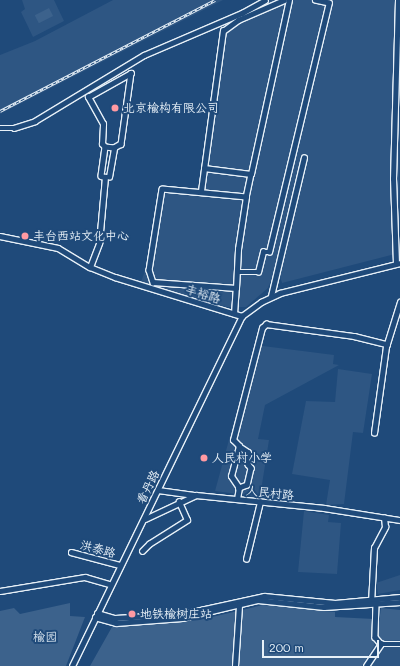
<!DOCTYPE html>
<html>
<head>
<meta charset="utf-8">
<style>
  body { margin:0 }
  #map { position:relative; width:400px; height:666px; overflow:hidden; background:#1f4a7a; font-family:Mali,"LXGW WenKai TC",sans-serif }
  div>[style] { position:absolute }
  .built>* { inset:0; background:#2e5683 }
  .green>* { inset:0; background:#3c628c; transform-origin:0 0 }
  .roads { filter:drop-shadow(1px 0 #e8f1f8) drop-shadow(-1px 0 #e8f1f8) drop-shadow(0 1px #e8f1f8) drop-shadow(0 -1px #e8f1f8) }
  .minor>* { height:4.5px; margin:-2.25px; padding:0 2.25px; transform-origin:2.25px; border-radius:2.25px; background:#1f4a7a }
  .rail>* { height:2.5px; margin-top:-1.25px; transform-origin:0; background:repeating-linear-gradient(90deg,#1f4a7a 0 3px,#e8f1f8 0 6px); box-sizing:border-box; border-block:1px solid #e8f1f8 }
  .dots>* { width:11px; height:11px; translate:-50% -50%; box-sizing:border-box; border:2px solid #1f4a7a; border-radius:50% }
  span { translate:-50% -50%; white-space:nowrap; text-align:center; line-height:1.15; -webkit-text-stroke:4px #1f4a7a; paint-order:stroke }
  .poi-label { font-size:12px; color:#e8f1f8 }
  .left { translate:0 -50%; text-align:left }
  .street-label { font-size:12px; color:#e8f1f8 }
  .park-label { font-size:12px; color:#d7e3ed }
  .scale { position:absolute; left:262px; top:640px; width:117px; height:18px; box-sizing:border-box; border:2px solid #e8f1f8; border-top:0; padding-left:5px; font-size:12px; line-height:14px; white-space:nowrap; color:#e8f1f8; -webkit-text-stroke:3px #1f4a7a; paint-order:stroke }
</style>
</head>
<body>
<div id="map">
  <div class="built">
    <div style="clip-path:polygon(22px 0,54px 0,64px 21px,33px 37px,21px 12px,25px 9px)"></div>
    <div style="clip-path:polygon(113px 0,223px 0,0 114px,0 55px,35px 41px)"></div>
    <div style="clip-path:polygon(271px 0,400px 0,399px 253px,282px 283px,280px 276px,273px 275px,268px 288px,246px 307px,227px 307px,141px 282px,147px 265px,160px 186px,199px 188px,221px 25px)"></div>
    <div style="clip-path:polygon(255px 345px,334px 355px,333px 364px,339px 365px,265px 405px,258px 439px,269px 440px,260px 497px,215px 491px)"></div>
    <div style="clip-path:polygon(338px 369px,372px 374px,363px 433px,353px 432px,344px 504px,326px 505px,330px 480px,292px 474px,306px 401px,335px 402px)"></div>
    <div style="clip-path:polygon(304px 511px,329px 515px,328px 522px,341px 523px,337px 574px,298px 572px)"></div>
    <div style="clip-path:polygon(400px 575px,400px 590px,378px 594px,376px 583px)"></div>
    <div style="clip-path:polygon(400px 640px,400px 666px,362px 666px,374px 646px,373px 641px)"></div>
  </div>
  <div class="green">
    <div style="left:49px;top:8px;width:9px;height:16px;rotate:63deg"></div>
    <div style="clip-path:polygon(70px 603px,70px 616px,85px 617px,66px 666px,0 666px,0 611px,14px 608px,20px 614px)"></div>
    <div style="clip-path:polygon(263px 605px,335px 612px,335px 617px,374px 619px,374px 646px,362px 666px,90px 666px,112px 627px,199px 620px)"></div>
    <div style="clip-path:polygon(381px 608px,400px 610px,400px 640px,381px 641px,377px 636px)"></div>
  </div>
  <div class="roads">
    <div class="minor">
      <div style="left:0;top:128px;width:14px"></div>
      <div style="left:14px;top:128px;width:22px;rotate:-18deg"></div>
      <div style="left:35px;top:121px;width:127px;rotate:-31.2deg"></div>
      <div style="left:144px;top:55px;width:107px;rotate:-23.2deg"></div>
      <div style="left:242px;top:13px;width:26px;rotate:-29deg"></div>
      <div style="left:105px;top:147px;width:4px;rotate:-135deg"></div>
      <div style="left:102px;top:144px;width:20px;rotate:-87deg"></div>
      <div style="left:103px;top:124px;width:31px;rotate:-119deg"></div>
      <div style="left:88px;top:97px;width:49px;rotate:-29.2deg"></div>
      <div style="left:131px;top:73px;width:72px;rotate:98deg"></div>
      <div style="left:121px;top:144px;width:8px;rotate:150deg"></div>
      <div style="left:204px;top:168px;width:47px;rotate:7.3deg"></div>
      <div style="left:251px;top:174px;width:24px;rotate:102deg"></div>
      <div style="left:251px;top:174px;width:178px;rotate:-77.7deg"></div>
      <div style="left:201px;top:191px;width:162px;rotate:-82.2deg"></div>
      <div style="left:223px;top:31px;width:19px;rotate:-36deg"></div>
      <div style="left:238px;top:20px;width:50px;rotate:-23.5deg"></div>
      <div style="left:0;top:236px;width:59px;rotate:11.7deg"></div>
      <div style="left:58px;top:248px;width:37px;rotate:31deg"></div>
      <div style="left:90px;top:267px;width:27px;rotate:22deg"></div>
      <div style="left:115px;top:277px;width:133px;rotate:17.1deg"></div>
      <div style="left:396px;top:264px;width:85px;rotate:-92deg"></div>
      <div style="left:393px;top:179px;width:179px;rotate:-88.4deg"></div>
      <div style="left:90px;top:267px;width:26px;rotate:-69deg"></div>
      <div style="left:99px;top:243px;width:66px;rotate:-84.8deg"></div>
      <div style="left:105px;top:177px;width:4px"></div>
      <div style="left:109px;top:177px;width:29px;rotate:-80deg"></div>
      <div style="left:114px;top:148px;width:9px;rotate:-174deg"></div>
      <div style="left:105px;top:147px;width:29px;rotate:98deg"></div>
      <div style="left:101px;top:176px;width:4px;rotate:14deg"></div>
      <div style="left:237px;top:272px;width:21px"></div>
      <div style="left:258px;top:272px;width:21px;rotate:-76deg"></div>
      <div style="left:263px;top:252px;width:6px"></div>
      <div style="left:269px;top:252px;width:256px;rotate:-76.5deg"></div>
      <div style="left:329px;top:3px;width:14px;rotate:-168deg"></div>
      <div style="left:271px;top:296px;width:142px;rotate:-76.6deg"></div>
      <div style="left:234px;top:314px;width:26px;rotate:-86deg"></div>
      <div style="left:236px;top:288px;width:39px;rotate:-87deg"></div>
      <div style="left:238px;top:249px;width:53px;rotate:-81.3deg"></div>
      <div style="left:246px;top:197px;width:84px;rotate:-174.6deg"></div>
      <div style="left:162px;top:189px;width:82px;rotate:99.1deg"></div>
      <div style="left:149px;top:270px;width:13px;rotate:72deg"></div>
      <div style="left:153px;top:282px;width:83px;rotate:4.1deg"></div>
      <div style="left:374px;top:433px;width:87px;rotate:-82.1deg"></div>
      <div style="left:386px;top:347px;width:47px;rotate:-72.7deg"></div>
      <div style="left:239px;top:446px;width:11px;rotate:34deg"></div>
      <div style="left:248px;top:452px;width:12px;rotate:90deg"></div>
      <div style="left:248px;top:464px;width:5px;rotate:53deg"></div>
      <div style="left:251px;top:468px;width:17px;rotate:103deg"></div>
      <div style="left:247px;top:485px;width:9px;rotate:159deg"></div>
      <div style="left:158px;top:490px;width:36px;rotate:8deg"></div>
      <div style="left:237px;top:499px;width:11px;rotate:-80deg"></div>
      <div style="left:239px;top:488px;width:14px;rotate:-124deg"></div>
      <div style="left:231px;top:476px;width:31px;rotate:-75deg"></div>
      <div style="left:239px;top:446px;width:8px;rotate:-135deg"></div>
      <div style="left:233px;top:440px;width:116px;rotate:-75.5deg"></div>
      <div style="left:262px;top:328px;width:6px;rotate:-45deg"></div>
      <div style="left:266px;top:324px;width:89px;rotate:7.8deg"></div>
      <div style="left:354px;top:336px;width:34px;rotate:14deg"></div>
      <div style="left:145px;top:519px;width:56px;rotate:-25.2deg"></div>
      <div style="left:196px;top:495px;width:129px;rotate:5.8deg"></div>
      <div style="left:324px;top:508px;width:77px;rotate:9deg"></div>
      <div style="left:142px;top:551px;width:10px;rotate:-45deg"></div>
      <div style="left:149px;top:544px;width:45px;rotate:-32.3deg"></div>
      <div style="left:187px;top:520px;width:20px;rotate:-114deg"></div>
      <div style="left:71px;top:552px;width:51px;rotate:14.9deg"></div>
      <div style="left:246px;top:559px;width:59px;rotate:-76.2deg"></div>
      <div style="left:0;top:591px;width:86px;rotate:-9.4deg"></div>
      <div style="left:85px;top:577px;width:26px;rotate:16deg"></div>
      <div style="left:371px;top:603px;width:55px;rotate:-86.9deg"></div>
      <div style="left:374px;top:548px;width:24px;rotate:-62deg"></div>
      <div style="left:385px;top:527px;width:9px;rotate:-96deg"></div>
      <div style="left:376px;top:604px;width:33px;rotate:92deg"></div>
      <div style="left:375px;top:637px;width:9px;rotate:49deg"></div>
      <div style="left:97px;top:613px;width:19px;rotate:16deg"></div>
      <div style="left:115px;top:618px;width:67px;rotate:-3.4deg"></div>
      <div style="left:182px;top:614px;width:84px;rotate:-12.4deg"></div>
      <div style="left:264px;top:596px;width:71px;rotate:5.6deg"></div>
      <div style="left:335px;top:603px;width:65px;rotate:-5.3deg"></div>
      <div style="left:95px;top:617px;width:22px;rotate:16deg"></div>
      <div style="left:116px;top:623px;width:66px;rotate:-4.3deg"></div>
      <div style="left:182px;top:618px;width:78px;rotate:-13.3deg"></div>
      <div style="left:258px;top:600px;width:66px;rotate:6.1deg"></div>
      <div style="left:324px;top:607px;width:76px;rotate:-3.8deg"></div>
      <div style="left:381px;top:644px;width:19px"></div>
      <div style="left:72px;top:666px;width:389px;rotate:-64.1deg"></div>
      <div style="left:242px;top:316px;width:24px;rotate:-36deg"></div>
      <div style="left:261px;top:302px;width:21px;rotate:-25deg"></div>
      <div style="left:280px;top:293px;width:124px;rotate:-14deg"></div>
      <div style="left:235px;top:666px;width:61px;rotate:-86.2deg"></div>
      <div style="left:366px;top:666px;width:27px;rotate:-56deg"></div>
    </div>
  </div>
  <div class="rail">
    <div style="left:0;top:111px;width:242px;rotate:-27.3deg"></div>
  </div>
  <div class="dots">
    <div style="left:115px;top:108px;background:#ff9aa2"></div>
    <div style="left:25px;top:236px;background:#ff9aa2"></div>
    <div style="left:204px;top:458px;background:#ff9aa2"></div>
    <div style="left:132px;top:614px;background:#ff9aa2"></div>
  </div>
  <div class="poi-label">
    <span class="left" style="left:123px;top:108px">北京榆构有限公司</span>
    <span class="left" style="left:33px;top:236px">丰台西站文化中心</span>
    <span class="left" style="left:212px;top:458px">人民村小学</span>
    <span class="left" style="left:140px;top:614px">地铁榆树庄站</span>
  </div>
  <div class="street-label">
    <span style="left:203px;top:294px;rotate:17deg">丰裕路</span>
    <span style="left:148px;top:487px;rotate:-64deg">看丹路</span>
    <span style="left:270px;top:493px;rotate:6deg">人民村路</span>
    <span style="left:98px;top:549px;rotate:15deg">洪泰路</span>
  </div>
  <div class="park-label">
    <span style="left:45px;top:637px">榆园</span>
  </div>
  <div class="scale">200 m</div>
</div>
</body>
</html>
